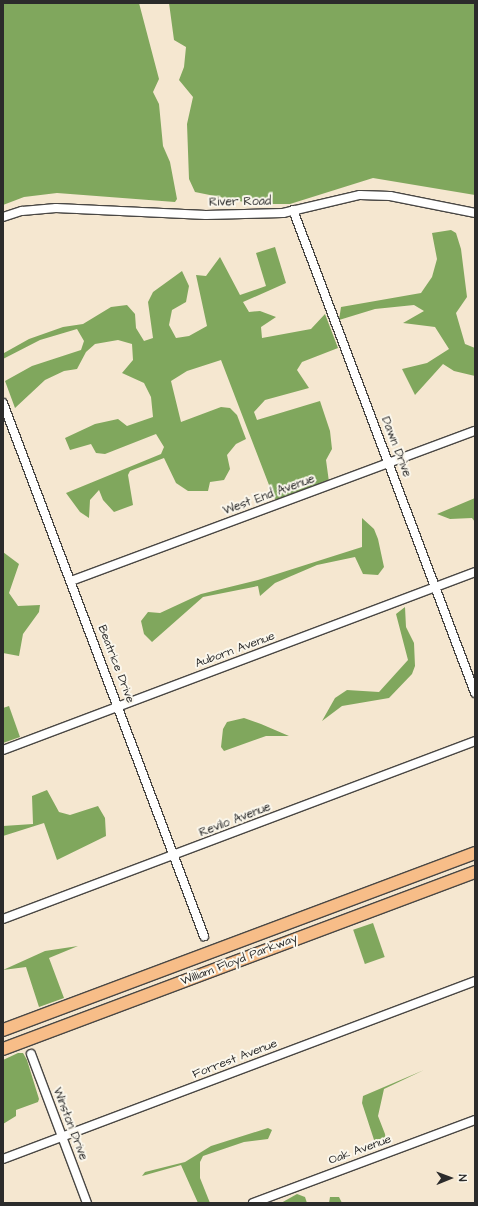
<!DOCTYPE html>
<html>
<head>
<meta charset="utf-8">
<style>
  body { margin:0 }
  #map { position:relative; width:478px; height:1206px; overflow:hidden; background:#f5e7d0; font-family:"Architects Daughter",sans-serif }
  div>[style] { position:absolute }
  .forest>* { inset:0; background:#80a75d; transform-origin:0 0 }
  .roads { filter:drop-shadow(1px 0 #494744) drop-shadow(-1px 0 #494744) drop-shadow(0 1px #494744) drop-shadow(0 -1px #494744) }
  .minor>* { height:8px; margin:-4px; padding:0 4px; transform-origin:4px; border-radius:4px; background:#fff }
  .highway>* { height:12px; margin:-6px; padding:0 6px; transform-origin:6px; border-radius:6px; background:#f7bd88 }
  span { translate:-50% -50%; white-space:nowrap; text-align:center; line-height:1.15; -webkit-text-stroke:4px #fbf7ec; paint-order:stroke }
  .street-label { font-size:12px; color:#2b2b2b }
  .frame { position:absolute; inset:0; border:4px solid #2b2b2b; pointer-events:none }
  .north { position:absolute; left:430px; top:1158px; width:40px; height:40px; -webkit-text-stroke:3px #fbf7ec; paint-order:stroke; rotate:89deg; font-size:11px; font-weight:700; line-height:16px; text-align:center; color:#2b2b2b }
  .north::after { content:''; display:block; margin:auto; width:14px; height:18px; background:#2b2b2b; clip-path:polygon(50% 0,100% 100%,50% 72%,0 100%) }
</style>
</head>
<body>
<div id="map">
  <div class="forest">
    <div style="clip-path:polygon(3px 3px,139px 3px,159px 79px,153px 92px,159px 104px,163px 146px,170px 162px,177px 199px,175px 202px,57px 193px,24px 197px,3px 205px)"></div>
    <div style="clip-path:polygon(169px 3px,475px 3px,475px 195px,373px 178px,290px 204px,254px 204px,195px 192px,189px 179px,187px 124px,193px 97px,179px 80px,184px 67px,186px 47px,174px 40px)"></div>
    <div style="clip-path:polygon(451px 230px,456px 233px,461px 249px,467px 297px,456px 313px,465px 344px,475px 348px,475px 376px,454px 371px,443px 364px,415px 395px,402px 369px,427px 363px,449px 349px,435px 327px,403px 323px,424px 311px,414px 305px,375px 309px,339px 320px,341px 307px,421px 293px,432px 277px,437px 259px,432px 233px)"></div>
    <div style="clip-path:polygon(275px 247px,286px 283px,243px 302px,249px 312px,260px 311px,276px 317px,261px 327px,262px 338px,311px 329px,325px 314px,338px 348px,302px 362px,297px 370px,309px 388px,265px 400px,254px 412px,257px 420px,320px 401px,330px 431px,332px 449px,326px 460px,329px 482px,277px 500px,274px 498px,221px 360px,187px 371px,171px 381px,181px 422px,221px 407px,230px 408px,237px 415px,246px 439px,236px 444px,227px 455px,230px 469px,224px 480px,210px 482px,208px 491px,188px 491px,176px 483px,164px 458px,130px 471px,128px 475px,133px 505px,114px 512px,103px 500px,99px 490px,90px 500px,89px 518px,80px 512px,66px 493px,161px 454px,164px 447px,156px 434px,105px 454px,96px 453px,91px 444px,70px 450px,65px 438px,95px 424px,118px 419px,127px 426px,153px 417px,151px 397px,144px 383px,122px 373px,133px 360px,132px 344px,118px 340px,95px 344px,86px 352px,77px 369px,64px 371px,45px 380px,15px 408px,5px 381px,32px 366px,81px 350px,84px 341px,77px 329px,40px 340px,3px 359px,4px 353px,29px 339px,63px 327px,83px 324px,111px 307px,127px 305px,135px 314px,136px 328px,144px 341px,153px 338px,148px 302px,153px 292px,182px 271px,189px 286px,186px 302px,172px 310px,169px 325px,176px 338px,189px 336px,207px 326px,196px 275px,206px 276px,220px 257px,240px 295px,266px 286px,256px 253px)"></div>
    <div style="clip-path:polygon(475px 498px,475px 522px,472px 518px,450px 519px,437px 514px)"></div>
    <div style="clip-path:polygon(362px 518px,374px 529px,378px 539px,384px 567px,378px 575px,363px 574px,355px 557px,317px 565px,275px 583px,260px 596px,258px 586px,203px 597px,152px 642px,144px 634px,141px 621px,148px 612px,160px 613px,201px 594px,258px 580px,362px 547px)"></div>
    <div style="clip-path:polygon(3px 552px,19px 564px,9px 593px,18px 606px,40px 605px,39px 612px,23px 634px,19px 656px,3px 653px)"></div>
    <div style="clip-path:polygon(405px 607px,406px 627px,414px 643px,415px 666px,412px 674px,389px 698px,342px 706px,322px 721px,335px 698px,347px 690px,379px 692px,408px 660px,396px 614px)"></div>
    <div style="clip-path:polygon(9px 706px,20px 737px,3px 743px,3px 708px)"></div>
    <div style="clip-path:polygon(244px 718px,261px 724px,289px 736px,266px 736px,224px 751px,221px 747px,223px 729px,227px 722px)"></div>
    <div style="clip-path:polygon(47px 790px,59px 812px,70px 815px,98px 806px,105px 818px,106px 836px,57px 860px,44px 823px,3px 836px,3px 826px,33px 824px,32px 796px)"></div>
    <div style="left:373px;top:923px;width:36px;height:21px;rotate:71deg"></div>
    <div style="clip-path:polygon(78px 946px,49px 958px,64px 998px,39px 1007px,26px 967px,3px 970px,45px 951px)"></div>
    <div style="clip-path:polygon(18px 1053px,23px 1053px,27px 1060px,39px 1099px,38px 1102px,16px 1110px,16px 1116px,3px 1124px,3px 1060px)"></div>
    <div style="clip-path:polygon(424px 1070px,384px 1089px,378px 1116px,385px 1134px,386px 1144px,375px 1143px,362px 1103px,363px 1096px)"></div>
    <div style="clip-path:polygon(268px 1128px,272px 1130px,268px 1139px,244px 1142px,203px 1156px,200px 1162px,200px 1178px,210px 1203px,198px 1203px,181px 1165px,142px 1176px,145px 1172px,185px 1162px,211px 1146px)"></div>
    <div style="clip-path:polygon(297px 1194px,305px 1197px,307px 1203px,281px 1203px)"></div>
    <div style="clip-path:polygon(330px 1197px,339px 1197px,342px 1203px,329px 1203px)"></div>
  </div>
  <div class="roads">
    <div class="minor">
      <div style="left:293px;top:210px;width:516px;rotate:69.35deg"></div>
      <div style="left:3px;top:217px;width:20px;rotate:-18deg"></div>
      <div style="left:22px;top:211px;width:34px;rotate:-5deg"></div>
      <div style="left:56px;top:208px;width:150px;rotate:2.7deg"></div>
      <div style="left:206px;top:215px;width:77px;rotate:-1.5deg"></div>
      <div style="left:283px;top:213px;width:79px;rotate:-13.2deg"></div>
      <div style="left:360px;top:195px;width:30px;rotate:2deg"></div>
      <div style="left:390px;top:196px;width:87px;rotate:11.3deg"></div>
      <div style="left:3px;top:403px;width:570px;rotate:69.34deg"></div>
      <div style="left:71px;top:581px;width:431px;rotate:-20.4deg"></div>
      <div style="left:3px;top:750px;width:504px;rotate:-20.66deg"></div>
      <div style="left:3px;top:919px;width:504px;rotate:-20.66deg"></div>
      <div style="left:31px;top:1054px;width:159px;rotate:69.4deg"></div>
      <div style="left:3px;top:1159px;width:504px;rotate:-20.66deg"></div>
      <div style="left:253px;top:1203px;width:237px;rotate:-20.5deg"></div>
    </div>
    <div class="highway">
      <div style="left:3px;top:1030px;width:504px;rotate:-20.56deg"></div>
      <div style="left:3px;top:1049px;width:504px;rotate:-20.56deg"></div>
    </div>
  </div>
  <div class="street-label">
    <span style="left:240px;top:202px;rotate:-1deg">River Road</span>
    <span style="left:396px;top:447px;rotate:69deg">Dawn Drive</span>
    <span style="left:269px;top:495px;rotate:-20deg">West End Avenue</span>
    <span style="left:235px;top:650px;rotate:-20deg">Auborn Avenue</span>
    <span style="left:116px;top:664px;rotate:69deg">Beatrice Drive</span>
    <span style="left:235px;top:820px;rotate:-21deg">Revilo Avenue</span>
    <span style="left:239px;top:960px;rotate:-21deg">William Floyd Parkway</span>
    <span style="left:235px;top:1059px;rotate:-21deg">Forrest Avenue</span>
    <span style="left:70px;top:1124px;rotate:69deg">Winston Drive</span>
    <span style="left:360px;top:1150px;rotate:-20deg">Oak Avenue</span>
  </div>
  <div class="frame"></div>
  <div class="north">N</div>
</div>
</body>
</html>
